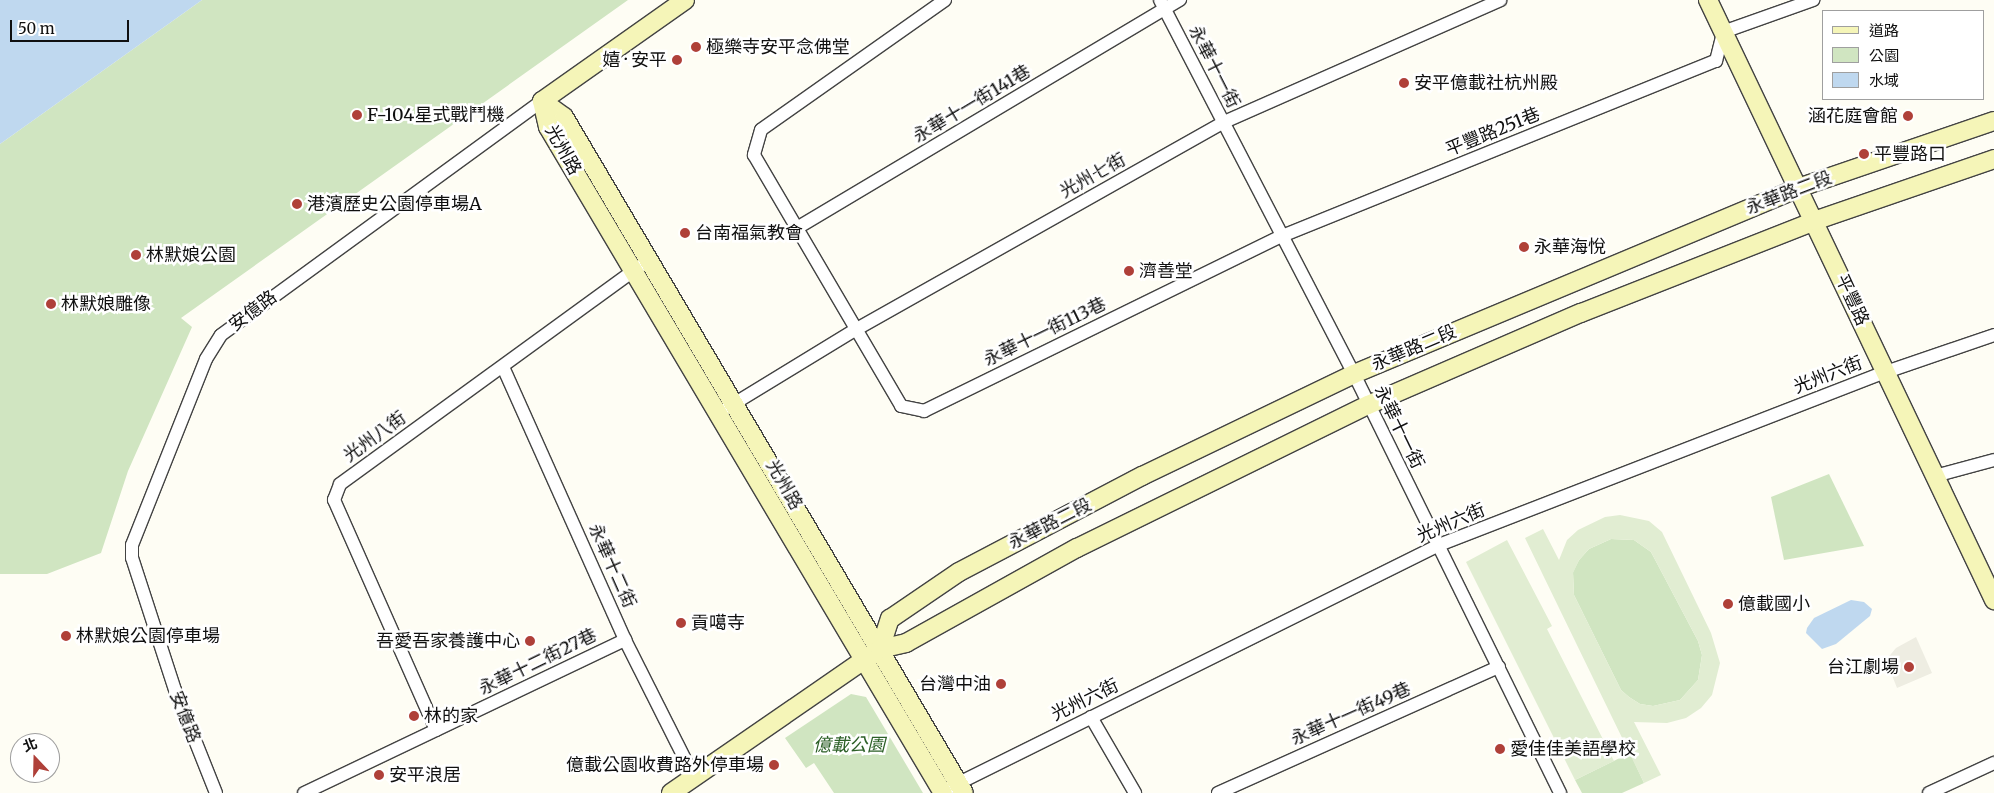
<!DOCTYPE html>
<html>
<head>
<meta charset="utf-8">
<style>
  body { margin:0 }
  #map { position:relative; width:1994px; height:793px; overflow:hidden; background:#fefdf4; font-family:Merriweather,"Noto Sans TC",serif }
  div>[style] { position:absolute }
  .green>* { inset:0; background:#d0e5c1 }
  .pitch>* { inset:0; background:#e1edd2 }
  .plaza>* { inset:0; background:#eeede2 }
  .water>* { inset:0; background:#bfd8ef }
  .roads { filter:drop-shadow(1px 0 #434343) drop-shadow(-1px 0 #434343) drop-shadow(0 1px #434343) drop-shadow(0 -1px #434343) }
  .street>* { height:12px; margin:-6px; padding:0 6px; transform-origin:6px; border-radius:6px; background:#fff }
  .secondary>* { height:18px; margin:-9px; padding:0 9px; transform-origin:9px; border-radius:9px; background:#f5f5b8 }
  .dots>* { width:14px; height:14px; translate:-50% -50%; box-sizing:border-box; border:2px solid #fff; border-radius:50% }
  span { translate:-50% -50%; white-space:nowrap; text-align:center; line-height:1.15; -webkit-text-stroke:5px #fff; paint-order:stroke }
  .poi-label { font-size:18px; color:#101010 }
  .left { translate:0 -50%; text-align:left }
  .right { translate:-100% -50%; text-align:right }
  .street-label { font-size:18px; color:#101010 }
  .park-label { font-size:18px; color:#2d6028; font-style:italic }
  .legend { position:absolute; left:1822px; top:10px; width:162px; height:90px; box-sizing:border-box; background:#fff; border:1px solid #9f9f9f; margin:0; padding:6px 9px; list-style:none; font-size:15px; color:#101010 }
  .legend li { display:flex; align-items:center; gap:10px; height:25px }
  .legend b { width:25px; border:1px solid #9f9f9f }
  .north { position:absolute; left:10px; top:733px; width:50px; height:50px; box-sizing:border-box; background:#fff; border:1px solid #9f9f9f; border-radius:50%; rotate:339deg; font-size:14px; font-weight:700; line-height:20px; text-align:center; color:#101010 }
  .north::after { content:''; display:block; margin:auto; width:18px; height:22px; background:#af4039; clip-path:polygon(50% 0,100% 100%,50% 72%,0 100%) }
  .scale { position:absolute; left:10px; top:20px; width:119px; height:22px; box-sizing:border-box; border:2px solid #101010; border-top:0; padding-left:6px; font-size:15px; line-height:18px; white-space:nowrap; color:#101010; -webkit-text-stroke:4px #fff; paint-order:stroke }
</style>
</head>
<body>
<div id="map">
  <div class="green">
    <div style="clip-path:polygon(202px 0,628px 0,181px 318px,192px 327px,128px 471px,101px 553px,47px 574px,0 574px,0 144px)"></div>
    <div style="clip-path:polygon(1829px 474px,1864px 546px,1784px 560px,1771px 497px)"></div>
    <div style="clip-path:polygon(1611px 539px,1634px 540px,1651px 552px,1698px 641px,1702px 655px,1698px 680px,1680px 700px,1653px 706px,1640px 704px,1629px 697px,1621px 690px,1574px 595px,1573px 572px,1579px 560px,1589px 549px)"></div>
    <div style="clip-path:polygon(851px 694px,866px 697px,923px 793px,834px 793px,814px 763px,806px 768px,785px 738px)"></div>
    <div style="clip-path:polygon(1630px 753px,1644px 783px,1622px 793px,1582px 793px,1575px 780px)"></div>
  </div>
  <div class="pitch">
    <div style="clip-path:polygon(evenodd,1620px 515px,1649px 521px,1662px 532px,1711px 633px,1720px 663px,1712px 695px,1701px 708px,1686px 718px,1667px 723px,1634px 722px,1661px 775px,1644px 783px,1525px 538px,1543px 529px,1559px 560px,1567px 540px,1578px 530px,1605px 517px,1620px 515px,1611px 539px,1634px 540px,1651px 552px,1698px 641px,1702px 655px,1698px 680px,1680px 700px,1653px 706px,1640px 704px,1629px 697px,1621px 690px,1574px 595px,1573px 573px,1579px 560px,1589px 549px,1611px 539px)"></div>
    <div style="clip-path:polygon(1507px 540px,1552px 626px,1547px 629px,1614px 761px,1575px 780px,1466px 562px)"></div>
  </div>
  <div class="plaza">
    <div style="clip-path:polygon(1916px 637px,1932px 673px,1897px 688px,1886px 660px,1896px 648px)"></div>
  </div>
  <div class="water">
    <div style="clip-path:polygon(0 0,202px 0,0 144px)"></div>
    <div style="clip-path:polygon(1851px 600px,1864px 602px,1872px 609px,1870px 616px,1836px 644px,1822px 649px,1806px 633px,1807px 628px,1814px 618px)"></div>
  </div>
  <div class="roads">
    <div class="street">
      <div style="left:945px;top:0;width:225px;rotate:144.8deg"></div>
      <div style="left:761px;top:130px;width:26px;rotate:106deg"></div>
      <div style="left:754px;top:155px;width:291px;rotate:59.6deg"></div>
      <div style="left:901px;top:406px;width:24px;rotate:12deg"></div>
      <div style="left:924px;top:411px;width:398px;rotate:-26.1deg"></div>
      <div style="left:1282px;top:236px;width:468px;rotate:-22deg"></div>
      <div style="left:1716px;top:61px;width:30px;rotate:-76deg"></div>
      <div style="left:1723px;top:32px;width:96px;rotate:-19.6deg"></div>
      <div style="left:1160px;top:0;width:421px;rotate:62.6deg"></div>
      <div style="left:1354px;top:374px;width:467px;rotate:63.8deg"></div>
      <div style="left:797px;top:228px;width:446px;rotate:-30.8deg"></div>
      <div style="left:503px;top:367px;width:299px;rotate:65.9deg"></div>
      <div style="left:625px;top:640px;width:153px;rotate:63.3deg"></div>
      <div style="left:727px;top:408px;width:150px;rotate:-31.4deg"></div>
      <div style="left:855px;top:330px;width:424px;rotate:-29.4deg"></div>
      <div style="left:1224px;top:122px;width:302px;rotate:-23.8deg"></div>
      <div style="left:1935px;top:476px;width:61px;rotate:-15.2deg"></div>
      <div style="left:1091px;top:717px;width:88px;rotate:59.9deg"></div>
      <div style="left:436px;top:730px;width:252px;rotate:-113.9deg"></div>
      <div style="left:334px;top:500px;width:17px;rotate:-69deg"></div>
      <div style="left:340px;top:484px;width:371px;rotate:-36deg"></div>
      <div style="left:951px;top:787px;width:545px;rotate:-26.38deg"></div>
      <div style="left:1439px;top:545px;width:479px;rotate:-21.2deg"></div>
      <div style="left:1886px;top:372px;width:114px;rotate:-18.9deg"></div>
      <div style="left:216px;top:793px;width:111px;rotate:-111.7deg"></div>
      <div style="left:175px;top:690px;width:139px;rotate:-108deg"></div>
      <div style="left:132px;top:558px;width:13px;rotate:-90deg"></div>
      <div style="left:132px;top:545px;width:200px;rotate:-68.3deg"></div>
      <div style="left:206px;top:359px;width:28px;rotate:-58deg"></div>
      <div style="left:221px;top:335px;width:397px;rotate:-36.1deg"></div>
      <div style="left:304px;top:793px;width:356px;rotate:-25.5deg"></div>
      <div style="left:1218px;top:793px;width:308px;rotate:-24.2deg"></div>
      <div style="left:1929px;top:793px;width:72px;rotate:-24.8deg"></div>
    </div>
    <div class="secondary">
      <div style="left:1708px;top:0;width:665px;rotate:64.51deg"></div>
      <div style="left:542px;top:101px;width:27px;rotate:36deg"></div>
      <div style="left:564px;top:117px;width:785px;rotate:59.39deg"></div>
      <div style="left:542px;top:101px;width:27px;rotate:77deg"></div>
      <div style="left:548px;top:127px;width:774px;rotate:59.33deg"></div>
      <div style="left:542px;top:101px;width:175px;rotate:-35.2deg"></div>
      <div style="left:880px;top:649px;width:32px;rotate:-72deg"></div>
      <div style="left:890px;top:619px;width:83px;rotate:-34.3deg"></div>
      <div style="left:959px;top:572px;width:207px;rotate:-27.7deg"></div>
      <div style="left:1142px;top:476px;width:235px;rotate:-25.7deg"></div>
      <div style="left:1354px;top:374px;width:481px;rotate:-22.7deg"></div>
      <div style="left:1798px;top:188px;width:207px;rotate:-18.9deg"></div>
      <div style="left:671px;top:793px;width:254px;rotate:-34.6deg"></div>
      <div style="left:880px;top:649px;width:27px;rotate:-13deg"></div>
      <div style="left:906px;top:643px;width:196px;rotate:-29.1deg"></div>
      <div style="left:1077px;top:548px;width:324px;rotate:-26.2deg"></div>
      <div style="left:1368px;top:405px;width:232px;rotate:-23.4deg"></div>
      <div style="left:1581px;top:313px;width:251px;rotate:-21.5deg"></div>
      <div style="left:1814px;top:221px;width:190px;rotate:-19deg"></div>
    </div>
  </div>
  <div class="dots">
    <div style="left:696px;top:47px;background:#af4039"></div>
    <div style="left:677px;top:60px;background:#af4039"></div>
    <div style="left:1404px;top:83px;background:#af4039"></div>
    <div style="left:357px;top:115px;background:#af4039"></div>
    <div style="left:1908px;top:116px;background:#af4039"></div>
    <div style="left:1864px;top:154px;background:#af4039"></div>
    <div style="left:297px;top:204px;background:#af4039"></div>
    <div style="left:685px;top:233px;background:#af4039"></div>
    <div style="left:1524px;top:247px;background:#af4039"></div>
    <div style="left:136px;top:255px;background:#af4039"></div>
    <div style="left:1129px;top:271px;background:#af4039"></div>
    <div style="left:51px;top:304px;background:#af4039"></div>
    <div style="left:1728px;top:604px;background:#af4039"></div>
    <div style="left:681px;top:623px;background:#af4039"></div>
    <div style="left:66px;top:636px;background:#af4039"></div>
    <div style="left:530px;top:641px;background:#af4039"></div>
    <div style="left:1909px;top:667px;background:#af4039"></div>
    <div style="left:1001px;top:684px;background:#af4039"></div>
    <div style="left:414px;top:716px;background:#af4039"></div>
    <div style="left:1500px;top:749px;background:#af4039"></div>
    <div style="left:774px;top:765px;background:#af4039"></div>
    <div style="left:379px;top:775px;background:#af4039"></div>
  </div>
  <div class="poi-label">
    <span class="left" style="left:706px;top:47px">極樂寺安平念佛堂</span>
    <span class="right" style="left:667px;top:60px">嬉 · 安平</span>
    <span class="left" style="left:1414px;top:83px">安平億載社杭州殿</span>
    <span class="left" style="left:367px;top:115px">F-104星式戰鬥機</span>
    <span class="right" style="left:1898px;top:116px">涵花庭會館</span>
    <span class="left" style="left:1874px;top:154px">平豐路口</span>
    <span class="left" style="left:307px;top:204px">港濱歷史公園停車場A</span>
    <span class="left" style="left:695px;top:233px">台南福氣教會</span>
    <span class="left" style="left:1534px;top:247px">永華海悅</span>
    <span class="left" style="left:146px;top:255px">林默娘公園</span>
    <span class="left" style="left:1139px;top:271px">濟善堂</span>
    <span class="left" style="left:61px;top:304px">林默娘雕像</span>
    <span class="left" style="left:1738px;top:604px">億載國小</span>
    <span class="left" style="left:691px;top:623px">貢噶寺</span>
    <span class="left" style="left:76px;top:636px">林默娘公園停車場</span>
    <span class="right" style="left:520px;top:641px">吾愛吾家養護中心</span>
    <span class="right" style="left:1899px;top:667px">台江劇場</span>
    <span class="right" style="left:991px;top:684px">台灣中油</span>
    <span class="left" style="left:424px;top:716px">林的家</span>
    <span class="left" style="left:1510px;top:749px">愛佳佳美語學校</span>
    <span class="right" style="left:764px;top:765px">億載公園收費路外停車場</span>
    <span class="left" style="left:389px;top:775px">安平浪居</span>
  </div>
  <div class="street-label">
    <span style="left:1214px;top:67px;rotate:63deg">永華十一街</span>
    <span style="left:972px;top:104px;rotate:-31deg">永華十一街141巷</span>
    <span style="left:1493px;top:132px;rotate:-22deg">平豐路251巷</span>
    <span style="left:563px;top:150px;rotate:61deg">光州路</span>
    <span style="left:1093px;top:176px;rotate:-29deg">光州七街</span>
    <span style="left:1789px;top:193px;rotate:-21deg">永華路二段</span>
    <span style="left:1852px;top:300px;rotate:65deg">平豐路</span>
    <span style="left:253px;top:311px;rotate:-37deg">安億路</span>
    <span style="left:1045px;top:332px;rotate:-26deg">永華十一街113巷</span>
    <span style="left:1414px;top:348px;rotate:-23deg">永華路二段</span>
    <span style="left:1828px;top:375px;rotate:-21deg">光州六街</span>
    <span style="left:1399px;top:427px;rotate:64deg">永華十一街</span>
    <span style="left:375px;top:437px;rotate:-36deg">光州八街</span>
    <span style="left:784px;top:485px;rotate:60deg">光州路</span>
    <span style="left:1451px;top:523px;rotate:-23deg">光州六街</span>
    <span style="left:1050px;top:524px;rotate:-27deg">永華路二段</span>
    <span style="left:612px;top:566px;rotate:66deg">永華十二街</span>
    <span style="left:538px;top:662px;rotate:-26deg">永華十二街27巷</span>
    <span style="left:1085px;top:700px;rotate:-26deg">光州六街</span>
    <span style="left:1351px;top:714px;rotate:-24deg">永華十一街49巷</span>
    <span style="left:185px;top:717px;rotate:69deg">安億路</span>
  </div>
  <div class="park-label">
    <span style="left:849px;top:745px">億載公園</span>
  </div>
  <ul class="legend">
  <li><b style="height:6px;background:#f5f5b8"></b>道路</li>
  <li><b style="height:14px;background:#d0e5c1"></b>公園</li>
  <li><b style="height:14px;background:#bfd8ef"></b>水域</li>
  </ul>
  <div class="north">北</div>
  <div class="scale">50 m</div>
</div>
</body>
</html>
